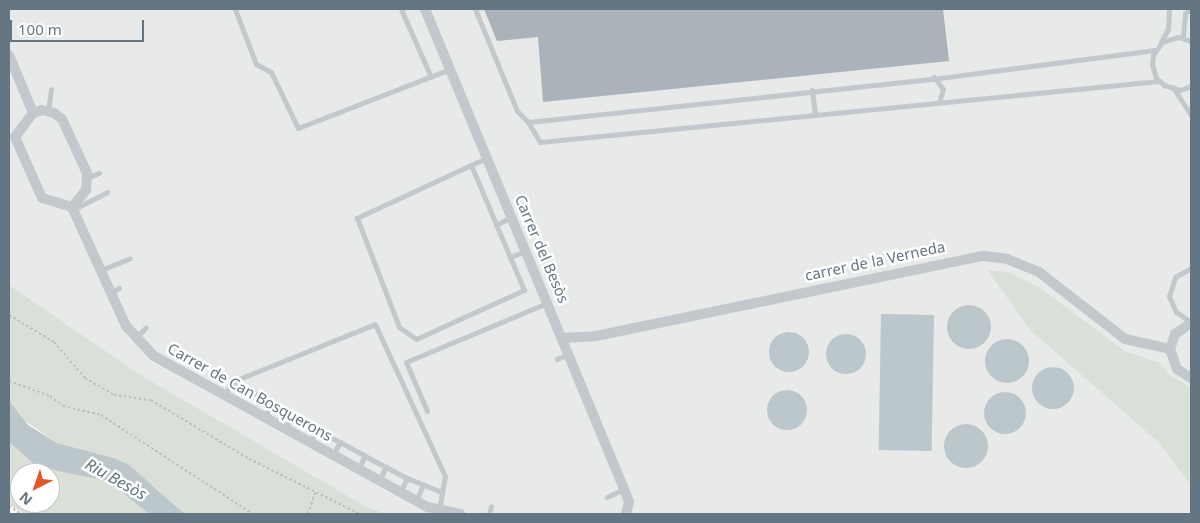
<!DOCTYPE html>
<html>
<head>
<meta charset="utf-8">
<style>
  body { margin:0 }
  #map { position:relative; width:1200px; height:523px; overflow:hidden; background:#fafaf8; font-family:"Noto Sans",sans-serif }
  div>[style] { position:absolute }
  .built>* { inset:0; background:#e8e9e9 }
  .green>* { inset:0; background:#dadfd7 }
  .water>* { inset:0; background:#bbc7cb; transform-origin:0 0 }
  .round { border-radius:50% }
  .building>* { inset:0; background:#aab3b9 }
  .path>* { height:2px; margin-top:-1px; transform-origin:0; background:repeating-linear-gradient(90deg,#bbbfc2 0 2.5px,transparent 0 5px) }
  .service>* { height:5px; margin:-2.5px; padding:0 2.5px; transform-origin:2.5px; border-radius:2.5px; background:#c3c8cc }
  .minor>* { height:10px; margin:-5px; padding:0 5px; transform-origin:5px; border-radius:5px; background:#c3c8cc }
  span { translate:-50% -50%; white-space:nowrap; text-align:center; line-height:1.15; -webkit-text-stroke:5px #fff; paint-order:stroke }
  .street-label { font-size:15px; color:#657683 }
  .water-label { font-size:16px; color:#60757c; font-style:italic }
  .frame { position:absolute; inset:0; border:10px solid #657683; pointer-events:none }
  .north { position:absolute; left:10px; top:463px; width:50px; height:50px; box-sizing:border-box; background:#fff; border:1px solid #c1c8cd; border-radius:50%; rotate:221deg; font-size:14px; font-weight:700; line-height:20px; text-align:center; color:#657683 }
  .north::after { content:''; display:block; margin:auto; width:18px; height:22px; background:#e4572e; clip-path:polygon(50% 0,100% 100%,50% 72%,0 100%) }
  .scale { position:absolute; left:10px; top:20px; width:134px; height:22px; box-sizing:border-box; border:2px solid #657683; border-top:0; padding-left:6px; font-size:15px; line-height:18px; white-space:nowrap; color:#657683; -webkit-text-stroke:4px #fff; paint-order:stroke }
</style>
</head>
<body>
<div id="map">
  <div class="built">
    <div style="clip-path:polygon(9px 9px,1191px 9px,1191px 387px,1171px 376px,1160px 363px,1125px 351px,1039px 287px,1008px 272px,987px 270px,1031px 331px,1158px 442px,1191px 485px,1191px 514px,387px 514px,367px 507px,141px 376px,9px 285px)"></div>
  </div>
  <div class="green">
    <div style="clip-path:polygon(987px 270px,1008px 272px,1039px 287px,1125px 351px,1160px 363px,1171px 376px,1191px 387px,1191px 485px,1158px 442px,1031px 331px)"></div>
    <div style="clip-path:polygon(9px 285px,142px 376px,367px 507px,387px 514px,185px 514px,155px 487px,114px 458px,57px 443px,44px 434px,22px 419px,9px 401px)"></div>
    <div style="clip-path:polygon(evenodd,9px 442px,40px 466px,108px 481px,149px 514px,24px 514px,9px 504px,9px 442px,20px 473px,50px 473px,50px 503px,20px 503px,20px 473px)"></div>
  </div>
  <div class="water">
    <div class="round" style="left:947px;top:305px;width:44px;height:44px"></div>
    <div style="left:881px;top:314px;width:53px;height:136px;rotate:1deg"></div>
    <div class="round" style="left:769px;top:332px;width:40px;height:40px"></div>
    <div class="round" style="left:826px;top:334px;width:40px;height:40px"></div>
    <div class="round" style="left:985px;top:339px;width:44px;height:44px"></div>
    <div class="round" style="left:1032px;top:367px;width:42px;height:42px"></div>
    <div class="round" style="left:767px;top:390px;width:40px;height:40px"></div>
    <div class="round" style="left:984px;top:392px;width:42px;height:42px"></div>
    <div style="clip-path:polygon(9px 401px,28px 425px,57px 443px,114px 458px,129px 465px,185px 514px,149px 514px,108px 481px,58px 471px,32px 462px,9px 442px)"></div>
    <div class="round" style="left:944px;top:424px;width:44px;height:44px"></div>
  </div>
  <div class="building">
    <div style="clip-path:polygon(484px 9px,943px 9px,949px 61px,543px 102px,538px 37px,497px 41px)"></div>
  </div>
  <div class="path">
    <div style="left:9px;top:315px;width:52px;rotate:31deg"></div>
    <div style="left:54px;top:342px;width:48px;rotate:49.3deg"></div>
    <div style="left:85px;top:378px;width:34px;rotate:30deg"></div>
    <div style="left:114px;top:395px;width:37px;rotate:8deg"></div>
    <div style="left:151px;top:400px;width:114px;rotate:31deg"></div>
    <div style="left:249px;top:459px;width:124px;rotate:26.4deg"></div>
    <div style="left:9px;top:381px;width:44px;rotate:20.1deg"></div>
    <div style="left:50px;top:396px;width:16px;rotate:38deg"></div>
    <div style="left:63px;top:406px;width:39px;rotate:13deg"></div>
    <div style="left:101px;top:415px;width:181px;rotate:33.1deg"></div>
    <div style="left:9px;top:506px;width:14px;rotate:34deg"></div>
    <div style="left:308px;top:514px;width:23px;rotate:-72deg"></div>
  </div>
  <div class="service">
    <div style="left:235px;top:9px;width:59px;rotate:69.1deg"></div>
    <div style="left:256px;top:64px;width:17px;rotate:28deg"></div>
    <div style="left:271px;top:72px;width:62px;rotate:64.3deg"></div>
    <div style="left:298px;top:128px;width:163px;rotate:-21.2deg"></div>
    <div style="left:401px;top:9px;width:74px;rotate:66.2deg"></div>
    <div style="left:475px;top:9px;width:110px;rotate:67.6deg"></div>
    <div style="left:517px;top:111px;width:16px;rotate:45deg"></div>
    <div style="left:1183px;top:37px;width:24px;rotate:-85deg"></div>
    <div style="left:1185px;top:13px;width:7px;rotate:-34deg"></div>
    <div style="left:1191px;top:41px;width:14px;rotate:-163deg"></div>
    <div style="left:1178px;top:37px;width:17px;rotate:163deg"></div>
    <div style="left:1162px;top:42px;width:16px;rotate:125deg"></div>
    <div style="left:1153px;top:55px;width:9px;rotate:96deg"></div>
    <div style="left:1152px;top:64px;width:15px;rotate:74deg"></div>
    <div style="left:1156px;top:78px;width:11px;rotate:41deg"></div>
    <div style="left:1164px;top:85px;width:17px;rotate:17deg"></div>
    <div style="left:1180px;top:90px;width:12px;rotate:-20deg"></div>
    <div style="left:1161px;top:42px;width:15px;rotate:-62deg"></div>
    <div style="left:1168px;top:29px;width:20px;rotate:-87deg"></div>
    <div style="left:1155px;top:50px;width:226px;rotate:172.6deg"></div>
    <div style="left:931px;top:79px;width:405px;rotate:173.9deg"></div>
    <div style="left:528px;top:122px;width:23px;rotate:59deg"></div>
    <div style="left:540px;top:142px;width:622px;rotate:-5.63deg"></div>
    <div style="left:934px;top:77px;width:15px;rotate:53deg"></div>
    <div style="left:943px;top:89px;width:14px;rotate:107deg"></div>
    <div style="left:1174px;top:89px;width:31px;rotate:57deg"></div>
    <div style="left:812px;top:90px;width:24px;rotate:83deg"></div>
    <div style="left:48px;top:111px;width:22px;rotate:-82deg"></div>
    <div style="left:471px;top:165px;width:126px;rotate:155.1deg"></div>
    <div style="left:357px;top:218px;width:117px;rotate:68.9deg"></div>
    <div style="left:399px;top:327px;width:21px;rotate:35deg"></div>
    <div style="left:416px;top:339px;width:119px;rotate:-24.4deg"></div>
    <div style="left:524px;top:290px;width:136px;rotate:-113deg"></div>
    <div style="left:471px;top:165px;width:17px;rotate:-24deg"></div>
    <div style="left:87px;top:178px;width:13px;rotate:-23deg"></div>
    <div style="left:74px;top:209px;width:37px;rotate:-27deg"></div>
    <div style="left:496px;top:225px;width:17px;rotate:-28deg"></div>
    <div style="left:510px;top:257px;width:17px;rotate:-21deg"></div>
    <div style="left:101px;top:270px;width:31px;rotate:-22deg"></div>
    <div style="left:111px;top:292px;width:9px;rotate:-27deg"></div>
    <div style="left:1191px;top:322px;width:18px;rotate:-146deg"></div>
    <div style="left:1176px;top:312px;width:17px;rotate:-114deg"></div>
    <div style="left:1169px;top:296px;width:20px;rotate:-72deg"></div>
    <div style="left:1175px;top:277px;width:18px;rotate:-29deg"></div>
    <div style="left:137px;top:337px;width:13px;rotate:-48deg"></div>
    <div style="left:557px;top:359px;width:13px;rotate:-23deg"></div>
    <div style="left:234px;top:381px;width:44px;rotate:31.2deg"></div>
    <div style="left:224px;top:394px;width:16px;rotate:-52deg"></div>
    <div style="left:234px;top:381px;width:152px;rotate:-22deg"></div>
    <div style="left:375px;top:324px;width:167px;rotate:65.3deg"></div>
    <div style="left:445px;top:476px;width:34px;rotate:100deg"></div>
    <div style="left:427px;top:411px;width:53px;rotate:-113.2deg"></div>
    <div style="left:406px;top:362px;width:153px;rotate:-22.7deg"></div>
    <div style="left:264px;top:417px;width:15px;rotate:-58deg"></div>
    <div style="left:272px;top:404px;width:24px;rotate:33deg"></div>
    <div style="left:285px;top:428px;width:13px;rotate:-58deg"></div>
    <div style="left:292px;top:417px;width:28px;rotate:27deg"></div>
    <div style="left:310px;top:442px;width:14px;rotate:-60deg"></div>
    <div style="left:317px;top:430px;width:26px;rotate:28deg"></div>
    <div style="left:333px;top:455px;width:15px;rotate:-62deg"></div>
    <div style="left:340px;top:442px;width:29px;rotate:29deg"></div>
    <div style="left:358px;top:469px;width:15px;rotate:-62deg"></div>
    <div style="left:365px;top:456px;width:24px;rotate:28deg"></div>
    <div style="left:379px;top:480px;width:15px;rotate:-62deg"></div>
    <div style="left:386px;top:467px;width:24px;rotate:28deg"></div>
    <div style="left:400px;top:492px;width:16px;rotate:-63deg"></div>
    <div style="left:407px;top:478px;width:38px;rotate:22deg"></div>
    <div style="left:607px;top:497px;width:19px;rotate:-25deg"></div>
    <div style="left:416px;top:500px;width:17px;rotate:-65deg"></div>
    <div style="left:489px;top:514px;width:8px;rotate:-76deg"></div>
  </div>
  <div class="minor">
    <div style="left:425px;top:9px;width:520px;rotate:67.48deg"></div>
    <div style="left:624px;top:489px;width:14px;rotate:69deg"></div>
    <div style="left:629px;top:502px;width:12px;rotate:104deg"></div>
    <div style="left:9px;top:55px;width:63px;rotate:67.5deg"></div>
    <div style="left:42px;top:110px;width:12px;rotate:14deg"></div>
    <div style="left:54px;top:113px;width:10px;rotate:37deg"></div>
    <div style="left:62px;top:119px;width:60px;rotate:65.2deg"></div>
    <div style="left:87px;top:173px;width:17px;rotate:93deg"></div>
    <div style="left:86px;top:190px;width:22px;rotate:129deg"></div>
    <div style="left:72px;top:207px;width:31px;rotate:-163deg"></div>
    <div style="left:42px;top:198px;width:67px;rotate:-113.9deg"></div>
    <div style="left:15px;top:137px;width:30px;rotate:-53deg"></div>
    <div style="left:33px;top:113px;width:9px;rotate:-18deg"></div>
    <div style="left:72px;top:207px;width:131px;rotate:65.6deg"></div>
    <div style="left:126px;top:326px;width:41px;rotate:47deg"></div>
    <div style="left:154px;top:356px;width:313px;rotate:28.9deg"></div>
    <div style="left:428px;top:507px;width:33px;rotate:12deg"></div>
    <div style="left:1191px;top:323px;width:19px;rotate:145deg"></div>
    <div style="left:1175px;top:334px;width:16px;rotate:108deg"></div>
    <div style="left:1170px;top:349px;width:21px;rotate:71deg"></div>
    <div style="left:1177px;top:369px;width:17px;rotate:33deg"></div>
    <div style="left:563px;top:338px;width:33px;rotate:-3deg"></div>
    <div style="left:596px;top:336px;width:396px;rotate:-11.7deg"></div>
    <div style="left:984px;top:256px;width:23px;rotate:7deg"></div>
    <div style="left:1007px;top:259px;width:35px;rotate:22deg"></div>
    <div style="left:1039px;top:272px;width:109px;rotate:37.9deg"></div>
    <div style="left:1125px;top:339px;width:46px;rotate:12.5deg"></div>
  </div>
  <div class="street-label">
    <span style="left:542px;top:249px;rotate:67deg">Carrer del Besòs</span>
    <span style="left:875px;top:261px;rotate:-12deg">carrer de la Verneda</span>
    <span style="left:250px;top:392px;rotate:29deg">Carrer de Can Bosquerons</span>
  </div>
  <div class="water-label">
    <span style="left:116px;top:479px;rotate:29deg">Riu Besòs</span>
  </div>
  <div class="frame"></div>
  <div class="north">N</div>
  <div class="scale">100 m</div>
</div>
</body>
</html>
